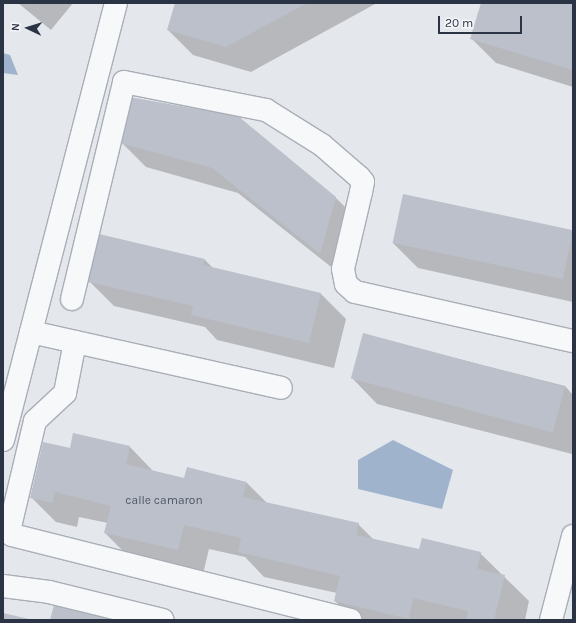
<!DOCTYPE html>
<html>
<head>
<meta charset="utf-8">
<style>
  body { margin:0 }
  #map { position:relative; width:576px; height:623px; overflow:hidden; background:#e4e7ec; font-family:Karla,sans-serif }
  div>[style] { position:absolute }
  .water>* { inset:0; background:#9fb4cc }
  .shadow>* { inset:0; background:#0003 }
  .building>* { inset:0; background:#bbc0ca; transform-origin:0 0 }
  .roads { filter:drop-shadow(1px 0 #a9aeb7) drop-shadow(-1px 0 #a9aeb7) drop-shadow(0 1px #a9aeb7) drop-shadow(0 -1px #a9aeb7) }
  .minor>* { height:22px; margin:-11px; padding:0 11px; transform-origin:11px; border-radius:11px; background:#f7f8fa }
  span { translate:-50% -50%; white-space:nowrap; text-align:center; line-height:1.15; -webkit-text-stroke:3px #f4f6f9; paint-order:stroke }
  .number-label { font-size:12px; color:#4f5766 }
  .number-label span { -webkit-text-stroke-width:0 }
  .frame { position:absolute; inset:0; border:4px solid #2b3445; pointer-events:none }
  .north { position:absolute; left:8px; top:8px; width:40px; height:40px; -webkit-text-stroke:3px #f4f6f9; paint-order:stroke; rotate:274deg; font-size:11px; font-weight:700; line-height:16px; text-align:center; color:#2b3445 }
  .north::after { content:''; display:block; margin:auto; width:14px; height:18px; background:#2b3445; clip-path:polygon(50% 0,100% 100%,50% 72%,0 100%) }
  .scale { position:absolute; left:438px; top:16px; width:84px; height:18px; box-sizing:border-box; border:2px solid #2b3445; border-top:0; padding-left:5px; font-size:12px; line-height:14px; white-space:nowrap; color:#2b3445; -webkit-text-stroke:3px #f4f6f9; paint-order:stroke }
</style>
</head>
<body>
<div id="map">
  <div class="water">
    <div style="clip-path:polygon(3px 53px,10px 55px,18px 75px,3px 73px)"></div>
    <div style="clip-path:polygon(393px 440px,453px 470px,442px 509px,358px 489px,358px 460px)"></div>
  </div>
  <div class="shadow">
    <div style="clip-path:polygon(18px 3px,73px 3px,51px 30px)"></div>
    <div style="clip-path:polygon(176px 3px,377px 3px,251px 72px,193px 55px,168px 30px)"></div>
    <div style="clip-path:polygon(482px 3px,573px 3px,573px 87px,496px 63px,471px 38px)"></div>
    <div style="clip-path:polygon(238px 117px,336px 198px,361px 223px,345px 278px,238px 193px,146px 167px,121px 142px)"></div>
    <div style="clip-path:polygon(573px 232px,573px 302px,418px 268px,393px 243px)"></div>
    <div style="clip-path:polygon(204px 259px,213px 268px,321px 294px,346px 319px,334px 368px,217px 340px,205px 327px,114px 306px,89px 281px)"></div>
    <div style="clip-path:polygon(364px 335px,565px 386px,573px 395px,573px 457px,572px 454px,377px 404px,353px 379px)"></div>
    <div style="clip-path:polygon(130px 447px,154px 472px,185px 479px,187px 469px,246px 482px,267px 503px,358px 524px,374px 540px,420px 550px,480px 553px,529px 601px,525px 620px,354px 620px,335px 601px,337px 593px,264px 577px,245px 557px,209px 549px,203px 574px,130px 558px,105px 533px,108px 523px,79px 517px,77px 527px,56px 522px,31px 497px,70px 449px)"></div>
  </div>
  <div class="building">
    <div style="clip-path:polygon(175px 3px,307px 3px,226px 47px,167px 30px)"></div>
    <div style="clip-path:polygon(481px 3px,573px 3px,573px 70px,470px 39px)"></div>
    <div style="clip-path:polygon(129px 97px,238px 116px,336px 197px,320px 254px,212px 168px,120px 143px)"></div>
    <div style="left:403px;top:194px;width:174px;height:50px;rotate:12deg"></div>
    <div style="clip-path:polygon(99px 234px,205px 259px,203px 265px,321px 293px,309px 343px,191px 315px,193px 306px,88px 282px)"></div>
    <div style="left:363px;top:333px;width:209px;height:47px;rotate:15deg"></div>
    <div style="clip-path:polygon(73px 433px,130px 446px,126px 464px,184px 478px,187px 467px,246px 482px,243px 497px,359px 523px,356px 535px,419px 549px,422px 538px,481px 552px,477px 569px,505px 575px,494px 620px,466px 620px,468px 611px,413px 598px,409px 619px,334px 601px,340px 576px,238px 552px,241px 538px,184px 525px,178px 550px,104px 533px,111px 506px,55px 492px,52px 503px,30px 498px,43px 442px,70px 448px)"></div>
    <div style="clip-path:polygon(54px 605px,115px 619px,115px 620px,50px 620px)"></div>
    <div style="clip-path:polygon(3px 613px,29px 619px,29px 620px,3px 620px)"></div>
  </div>
  <div class="roads">
    <div class="minor">
      <div style="left:72px;top:299px;width:223px;rotate:-76.5deg"></div>
      <div style="left:124px;top:82px;width:145px;rotate:11.2deg"></div>
      <div style="left:266px;top:110px;width:66px;rotate:32deg"></div>
      <div style="left:322px;top:145px;width:49px;rotate:40.9deg"></div>
      <div style="left:359px;top:177px;width:6px;rotate:51deg"></div>
      <div style="left:363px;top:182px;width:10px;rotate:101deg"></div>
      <div style="left:361px;top:192px;width:79px;rotate:103.2deg"></div>
      <div style="left:343px;top:269px;width:15px;rotate:79deg"></div>
      <div style="left:346px;top:284px;width:12px;rotate:42deg"></div>
      <div style="left:355px;top:292px;width:223px;rotate:12.7deg"></div>
      <div style="left:31px;top:332px;width:256px;rotate:12.6deg"></div>
      <div style="left:75px;top:342px;width:52px;rotate:101.1deg"></div>
      <div style="left:65px;top:393px;width:41px;rotate:137deg"></div>
      <div style="left:35px;top:421px;width:113px;rotate:103.3deg"></div>
      <div style="left:9px;top:531px;width:5px;rotate:53deg"></div>
      <div style="left:12px;top:535px;width:349px;rotate:14.1deg"></div>
      <div style="left:3px;top:440px;width:451px;rotate:-75.5deg"></div>
      <div style="left:3px;top:586px;width:46px;rotate:7.4deg"></div>
      <div style="left:49px;top:592px;width:117px;rotate:13.8deg"></div>
      <div style="left:551px;top:620px;width:87px;rotate:-75.3deg"></div>
    </div>
  </div>
  <div class="number-label">
    <span style="left:164px;top:501px">calle camaron</span>
  </div>
  <div class="frame"></div>
  <div class="north">N</div>
  <div class="scale">20 m</div>
</div>
</body>
</html>
